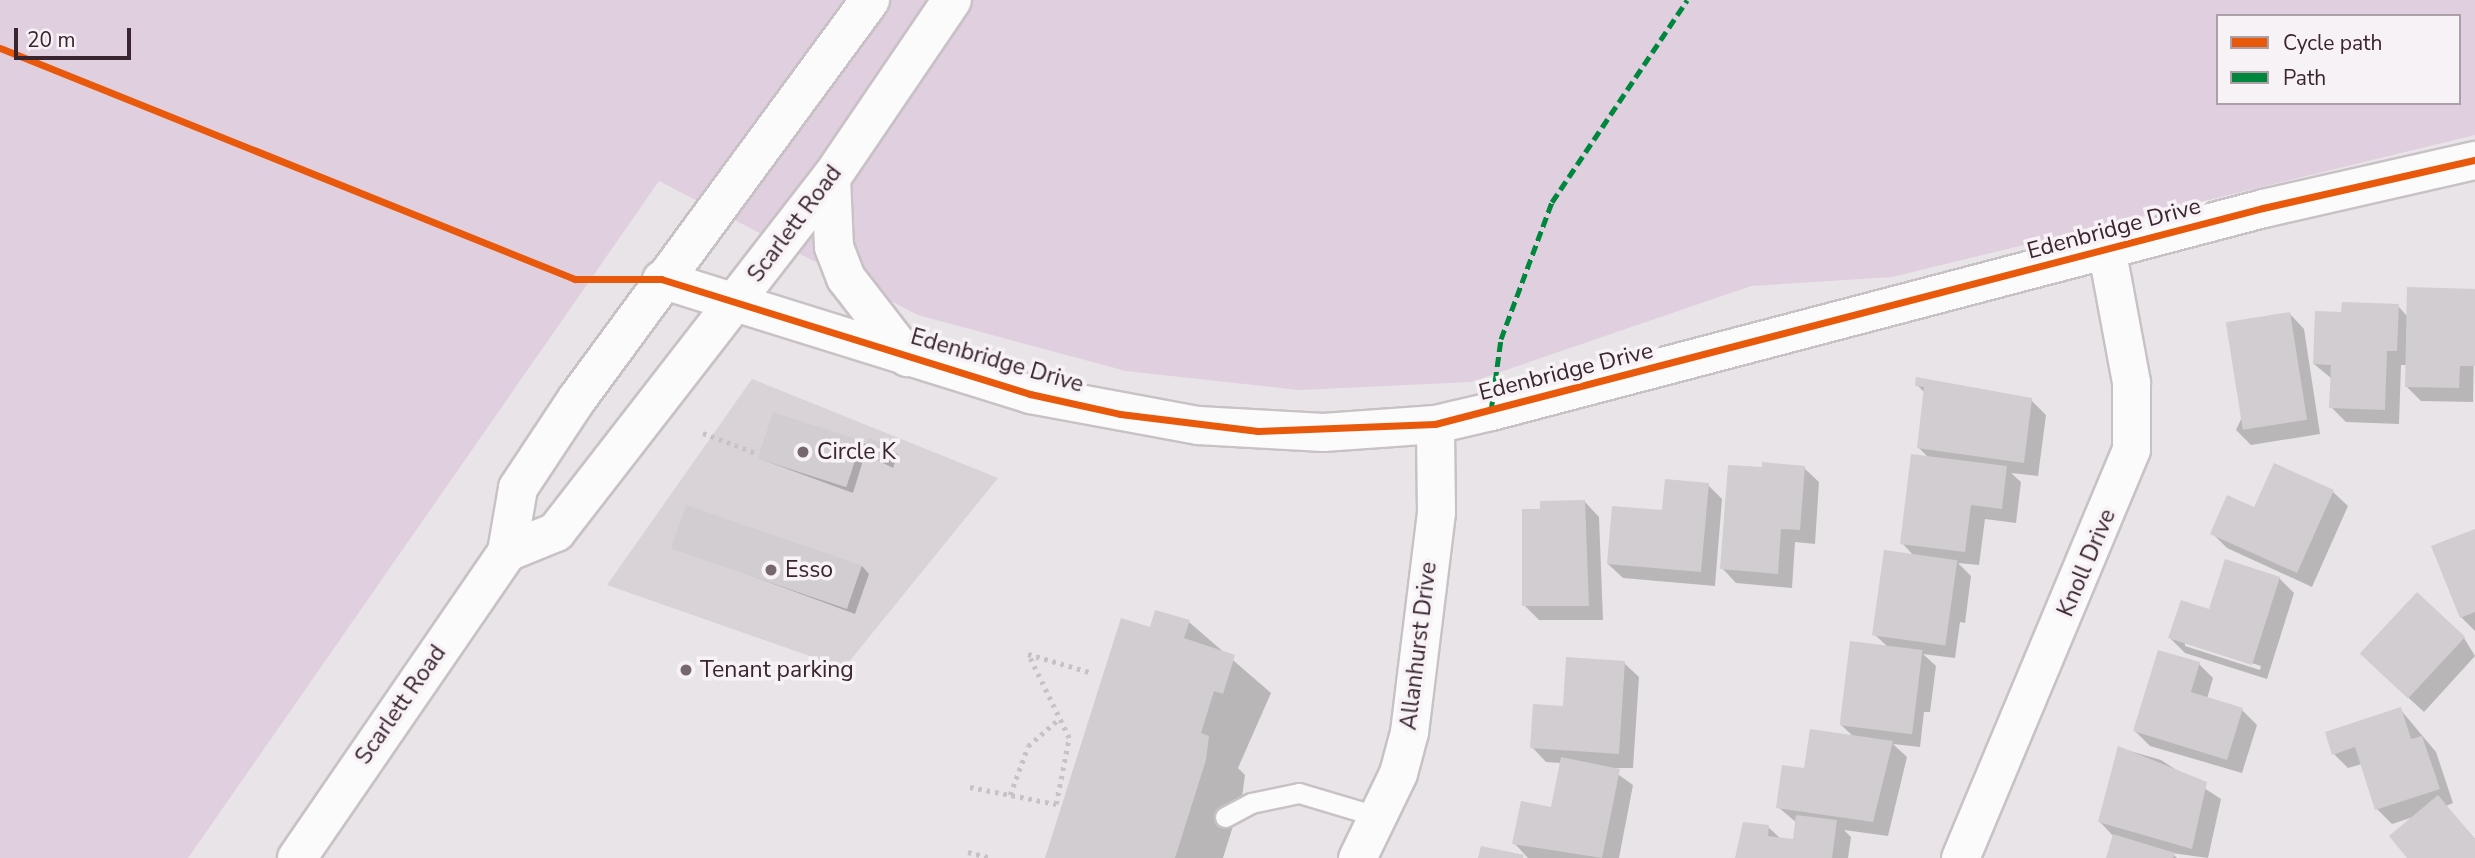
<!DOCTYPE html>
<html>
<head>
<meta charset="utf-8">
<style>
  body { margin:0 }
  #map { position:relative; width:2475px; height:858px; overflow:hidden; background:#e8e4e7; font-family:"Nunito Sans",sans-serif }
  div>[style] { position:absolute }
  .built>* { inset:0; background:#d9d3d7 }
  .green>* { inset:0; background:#e0cfdf }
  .shadow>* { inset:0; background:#0003 }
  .building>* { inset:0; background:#d1cdd0; transform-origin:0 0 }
  .path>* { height:4.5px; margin-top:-2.25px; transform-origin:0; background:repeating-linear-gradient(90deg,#c8c1c5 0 3.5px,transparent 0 8.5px) }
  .roads { filter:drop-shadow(2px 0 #c8c1c5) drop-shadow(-2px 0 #c8c1c5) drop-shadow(0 2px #c8c1c5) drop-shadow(0 -2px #c8c1c5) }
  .lane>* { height:19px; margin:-9.5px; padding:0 9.5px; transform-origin:9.5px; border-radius:9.5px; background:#fcfbfb }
  .street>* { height:37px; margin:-18.5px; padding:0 18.5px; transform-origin:18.5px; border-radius:18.5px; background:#fcfbfb }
  .secondary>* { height:38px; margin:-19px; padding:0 19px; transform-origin:19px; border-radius:19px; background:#fcfbfb }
  .quiet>* { height:5px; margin-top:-2.5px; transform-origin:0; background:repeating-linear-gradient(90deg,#00873e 0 10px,transparent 0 15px) }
  .cycleway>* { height:7px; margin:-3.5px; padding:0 3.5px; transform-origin:3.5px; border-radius:3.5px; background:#e8590c }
  .dots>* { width:19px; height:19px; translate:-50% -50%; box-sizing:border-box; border:4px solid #f7f2f6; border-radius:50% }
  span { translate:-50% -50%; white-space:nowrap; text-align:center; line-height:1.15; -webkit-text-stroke:7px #f7f2f6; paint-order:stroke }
  .street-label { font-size:23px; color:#39242f }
  .poi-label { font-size:23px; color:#39242f }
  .left { translate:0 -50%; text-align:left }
  .legend { position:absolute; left:2216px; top:14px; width:245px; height:91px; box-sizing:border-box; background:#f7f2f6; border:2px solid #aba0a6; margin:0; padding:9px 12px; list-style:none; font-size:21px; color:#39242f }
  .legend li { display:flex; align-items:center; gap:14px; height:35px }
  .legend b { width:35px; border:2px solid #aba0a6 }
  .scale { position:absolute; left:14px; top:28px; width:117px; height:32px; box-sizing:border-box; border:4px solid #39242f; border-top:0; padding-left:9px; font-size:21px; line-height:24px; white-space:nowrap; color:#39242f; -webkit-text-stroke:5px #f7f2f6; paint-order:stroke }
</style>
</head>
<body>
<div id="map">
  <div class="built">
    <div style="clip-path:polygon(752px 379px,998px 478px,844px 668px,607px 585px)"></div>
  </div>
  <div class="green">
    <div style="clip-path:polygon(evenodd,0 0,2475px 0,2475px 135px,1892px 277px,1751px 286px,1471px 382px,1299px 390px,1126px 371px,918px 315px,659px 181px,188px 858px,0 858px,0 0,2218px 16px,2459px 16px,2459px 103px,2218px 103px,2218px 16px)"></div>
  </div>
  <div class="shadow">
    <div style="clip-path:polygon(2475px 291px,2473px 402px,2421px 401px,2406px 386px,2407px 365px,2401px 365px,2399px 424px,2346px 422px,2331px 407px,2332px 379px,2314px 364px,2343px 314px,2398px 306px,2408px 317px)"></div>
    <div style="clip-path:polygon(2290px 314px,2304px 329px,2320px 434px,2251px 445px,2236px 430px)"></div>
    <div style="clip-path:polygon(1917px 385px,2031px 400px,2046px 415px,2038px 476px,2011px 473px,2021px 482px,2016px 523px,1985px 519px,1979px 565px,1958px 563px,1971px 576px,1965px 623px,1960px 622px,1955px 658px,1923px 654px,1936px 666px,1930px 712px,1924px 712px,1920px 747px,1893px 744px,1907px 757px,1888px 836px,1844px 830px,1851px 837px,1848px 858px,1738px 858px,1768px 827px,1781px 839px,1795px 841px,1797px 823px,1778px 807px,1806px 770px,1854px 737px,1841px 725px,1888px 647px,1875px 635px,1914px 556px,1902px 543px,1929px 458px,1918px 447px,1925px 393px)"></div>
    <div style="clip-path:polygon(860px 442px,898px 454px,893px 468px,865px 454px,853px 493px,760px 459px)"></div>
    <div style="clip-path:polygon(2275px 465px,2333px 492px,2348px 506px,2312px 587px,2227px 548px,2212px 533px,2255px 510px)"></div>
    <div style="clip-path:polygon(1804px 468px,1819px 482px,1815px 544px,1795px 542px,1792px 588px,1736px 583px,1722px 568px)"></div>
    <div style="clip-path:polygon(1708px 485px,1722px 499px,1715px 586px,1623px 578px,1608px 564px,1664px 512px)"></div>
    <div style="clip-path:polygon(1585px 502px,1599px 517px,1603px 620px,1539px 620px,1524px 605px,1542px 511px)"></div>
    <div style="clip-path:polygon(2475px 531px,2475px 631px,2461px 617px)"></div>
    <div style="clip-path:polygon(673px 547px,862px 566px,869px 574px,855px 614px)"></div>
    <div style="clip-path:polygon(evenodd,2279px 578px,2294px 593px,2267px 679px,2185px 653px,2170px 638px,2279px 578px,2185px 642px,2261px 666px,2260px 670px,2185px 646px,2185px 642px)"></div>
    <div style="clip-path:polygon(1189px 622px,1271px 693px,1238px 768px,1245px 775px,1242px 797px,1223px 858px,1047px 858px,1152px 629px)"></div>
    <div style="clip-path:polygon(2464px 638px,2475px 656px,2424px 712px,2377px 669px)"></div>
    <div style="clip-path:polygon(1624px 663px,1639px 677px,1633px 768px,1609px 768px,1633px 785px,1619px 858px,1528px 858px,1514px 843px,1552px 809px,1561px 763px,1546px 762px,1532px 747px,1565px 708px)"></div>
    <div style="clip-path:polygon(2199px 664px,2213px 678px,2207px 699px,2242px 710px,2257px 725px,2242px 773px,2150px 746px,2135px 731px)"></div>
    <div style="clip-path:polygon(2400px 709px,2436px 752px,2453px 803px,2446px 806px,2475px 839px,2475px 858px,2409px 858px,2416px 816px,2392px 824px,2377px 809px,2362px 764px,2348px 768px,2334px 754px)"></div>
    <div style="clip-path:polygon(2120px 748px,2161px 760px,2221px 799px,2208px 858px,2172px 853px,2177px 858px,2108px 858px,2114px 837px,2100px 822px)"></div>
  </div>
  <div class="building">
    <div style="clip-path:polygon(2407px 287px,2475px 289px,2475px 366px,2460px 366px,2459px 388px,2405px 387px)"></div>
    <div style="clip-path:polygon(2342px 302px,2399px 304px,2397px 351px,2387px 351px,2385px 410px,2329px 408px,2331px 365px,2313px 364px,2315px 311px,2341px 312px)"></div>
    <div style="left:2290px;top:312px;width:109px;height:65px;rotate:81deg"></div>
    <div style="clip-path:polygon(1916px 377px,2032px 398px,2024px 463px,1917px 448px,1924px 387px,1915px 386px)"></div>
    <div style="left:773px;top:412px;width:93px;height:49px;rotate:18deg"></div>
    <div style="left:868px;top:438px;width:24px;height:18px;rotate:19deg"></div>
    <div style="clip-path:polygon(1911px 454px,2007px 466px,2002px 509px,1971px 505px,1965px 552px,1900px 544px)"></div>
    <div style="clip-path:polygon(1762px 462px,1805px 466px,1800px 530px,1781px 529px,1778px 574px,1720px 569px,1728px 465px,1762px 467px)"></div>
    <div style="clip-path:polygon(2274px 463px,2334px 490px,2297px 573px,2210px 534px,2227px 495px,2254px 507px)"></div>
    <div style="clip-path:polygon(1665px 479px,1709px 483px,1701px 572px,1607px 564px,1612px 506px,1662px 510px)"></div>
    <div style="clip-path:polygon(1585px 500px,1589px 606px,1522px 606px,1522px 509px,1540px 509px,1540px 501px)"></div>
    <div style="left:686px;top:505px;width:186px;height:46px;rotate:19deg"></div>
    <div style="clip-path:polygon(2475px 529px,2475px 612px,2460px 618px,2431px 546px)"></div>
    <div style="left:1884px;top:550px;width:74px;height:86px;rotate:8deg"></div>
    <div style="clip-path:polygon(2225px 559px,2280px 577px,2252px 665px,2168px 638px,2181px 600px,2209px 609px)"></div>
    <div style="left:2417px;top:592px;width:66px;height:84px;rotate:43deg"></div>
    <div style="clip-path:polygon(1155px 610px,1190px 620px,1184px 638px,1235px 655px,1223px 694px,1214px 691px,1201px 733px,1209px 736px,1206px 760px,1175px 858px,1045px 858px,1121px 618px,1150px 627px)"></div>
    <div style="left:1850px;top:641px;width:73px;height:85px;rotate:7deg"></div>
    <div style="clip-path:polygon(2158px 650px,2200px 662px,2191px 692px,2243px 708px,2227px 760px,2133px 731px)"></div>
    <div style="clip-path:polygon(1566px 657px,1625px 661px,1619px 754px,1530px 748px,1533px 704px,1563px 706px)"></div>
    <div style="clip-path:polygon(2401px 707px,2411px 739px,2422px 736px,2440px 789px,2375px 810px,2355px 747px,2332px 755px,2325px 732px)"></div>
    <div style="clip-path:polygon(1810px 729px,1893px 741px,1873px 822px,1776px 808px,1782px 765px,1804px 768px)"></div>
    <div style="clip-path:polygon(2118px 746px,2207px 782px,2192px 849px,2098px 822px)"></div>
    <div style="clip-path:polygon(1561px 757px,1620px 769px,1602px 858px,1512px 844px,1521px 801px,1551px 807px)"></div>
    <div style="clip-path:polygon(2438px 795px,2475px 839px,2475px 858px,2407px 858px,2389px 836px)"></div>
    <div style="clip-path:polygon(1796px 815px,1837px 820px,1832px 858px,1735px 858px,1743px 822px,1769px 825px,1768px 836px,1793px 839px)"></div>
    <div style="clip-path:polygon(2113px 834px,2175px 853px,2173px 858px,2106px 858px)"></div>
    <div style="clip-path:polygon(1481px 846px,1524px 855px,1523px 858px,1478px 858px)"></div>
  </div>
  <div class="path">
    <div style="left:703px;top:433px;width:57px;rotate:20.7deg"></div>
    <div style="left:970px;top:787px;width:88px;rotate:11.2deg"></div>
    <div style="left:1056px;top:804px;width:67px;rotate:-78.9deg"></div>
    <div style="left:1069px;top:738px;width:93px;rotate:-116deg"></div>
    <div style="left:1028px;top:654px;width:68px;rotate:16.3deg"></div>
    <div style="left:1010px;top:795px;width:52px;rotate:-69.8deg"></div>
    <div style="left:1028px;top:746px;width:41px;rotate:-41.1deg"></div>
    <div style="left:968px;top:852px;width:25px;rotate:14deg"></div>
  </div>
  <div class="roads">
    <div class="lane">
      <div style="left:1225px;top:817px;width:30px;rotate:-28deg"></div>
      <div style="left:1251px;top:803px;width:49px;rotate:-11.8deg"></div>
      <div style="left:1299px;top:793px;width:80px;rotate:16.6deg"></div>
    </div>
    <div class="street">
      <div style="left:661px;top:279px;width:387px;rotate:17.3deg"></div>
      <div style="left:1030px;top:394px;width:171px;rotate:10.5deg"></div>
      <div style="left:1198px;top:425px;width:125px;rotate:3.2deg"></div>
      <div style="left:1323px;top:432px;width:112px;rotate:-4.1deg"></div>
      <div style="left:1435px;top:424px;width:57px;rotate:-13.1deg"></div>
      <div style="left:1491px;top:411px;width:798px;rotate:-14.73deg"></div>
      <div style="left:2263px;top:208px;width:217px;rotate:-12.8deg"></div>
      <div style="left:1357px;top:858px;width:94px;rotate:-64.2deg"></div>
      <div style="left:1398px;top:773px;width:42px;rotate:-75deg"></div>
      <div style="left:1409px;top:732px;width:222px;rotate:-83deg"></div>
      <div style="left:1436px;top:512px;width:88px;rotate:-90.7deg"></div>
      <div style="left:1960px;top:858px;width:443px;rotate:-67.3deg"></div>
      <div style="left:2131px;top:449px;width:67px;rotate:-90deg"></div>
      <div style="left:2131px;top:382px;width:131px;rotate:-100.5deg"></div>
    </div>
    <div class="secondary">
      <div style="left:831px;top:178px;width:69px;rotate:87.5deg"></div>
      <div style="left:834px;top:247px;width:33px;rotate:69deg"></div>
      <div style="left:846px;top:278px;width:100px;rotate:52.3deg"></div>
      <div style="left:507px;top:552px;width:53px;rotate:-22.2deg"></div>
      <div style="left:556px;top:532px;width:448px;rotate:-52.2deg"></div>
      <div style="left:831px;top:178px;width:215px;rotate:-55.8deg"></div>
      <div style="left:297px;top:858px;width:371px;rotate:-55.5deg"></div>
      <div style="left:507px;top:552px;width:65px;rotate:-80.2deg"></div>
      <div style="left:518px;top:488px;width:107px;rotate:-56.5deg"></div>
      <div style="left:577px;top:399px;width:495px;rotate:-53.7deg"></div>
    </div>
  </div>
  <div class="quiet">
    <div style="left:1491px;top:411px;width:73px;rotate:-82.1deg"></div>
    <div style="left:1501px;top:339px;width:146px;rotate:-69.6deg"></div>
    <div style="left:1552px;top:202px;width:243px;rotate:-56.2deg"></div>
  </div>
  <div class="cycleway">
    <div style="left:0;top:48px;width:620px;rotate:21.89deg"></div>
    <div style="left:575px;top:279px;width:86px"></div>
    <div style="left:661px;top:279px;width:387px;rotate:17.3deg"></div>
    <div style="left:1030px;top:394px;width:92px;rotate:12.5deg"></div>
    <div style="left:1120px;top:414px;width:139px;rotate:7deg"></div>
    <div style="left:1258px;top:431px;width:177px;rotate:-2.3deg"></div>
    <div style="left:1435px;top:424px;width:856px;rotate:-14.62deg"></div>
    <div style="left:2263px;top:208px;width:217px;rotate:-12.8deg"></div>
  </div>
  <div class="dots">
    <div style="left:803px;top:452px;background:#76676f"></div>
    <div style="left:771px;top:570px;background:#76676f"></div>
    <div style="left:686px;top:670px;background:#76676f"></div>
  </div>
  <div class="street-label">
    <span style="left:795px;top:224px;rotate:-53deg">Scarlett Road</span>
    <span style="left:2114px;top:229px;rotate:-15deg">Edenbridge Drive</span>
    <span style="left:997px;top:361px;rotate:16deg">Edenbridge Drive</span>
    <span style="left:1566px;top:372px;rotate:-14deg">Edenbridge Drive</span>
    <span style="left:2087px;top:563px;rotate:-67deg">Knoll Drive</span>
    <span style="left:1419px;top:646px;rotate:-83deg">Allanhurst Drive</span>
    <span style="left:401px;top:705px;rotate:-55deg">Scarlett Road</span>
  </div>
  <div class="poi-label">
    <span class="left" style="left:817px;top:452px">Circle K</span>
    <span class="left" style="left:785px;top:570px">Esso</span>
    <span class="left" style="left:700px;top:670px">Tenant parking</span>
  </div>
  <ul class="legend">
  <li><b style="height:9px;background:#e8590c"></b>Cycle path</li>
  <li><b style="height:9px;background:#00873e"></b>Path</li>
  </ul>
  <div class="scale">20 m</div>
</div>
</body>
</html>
